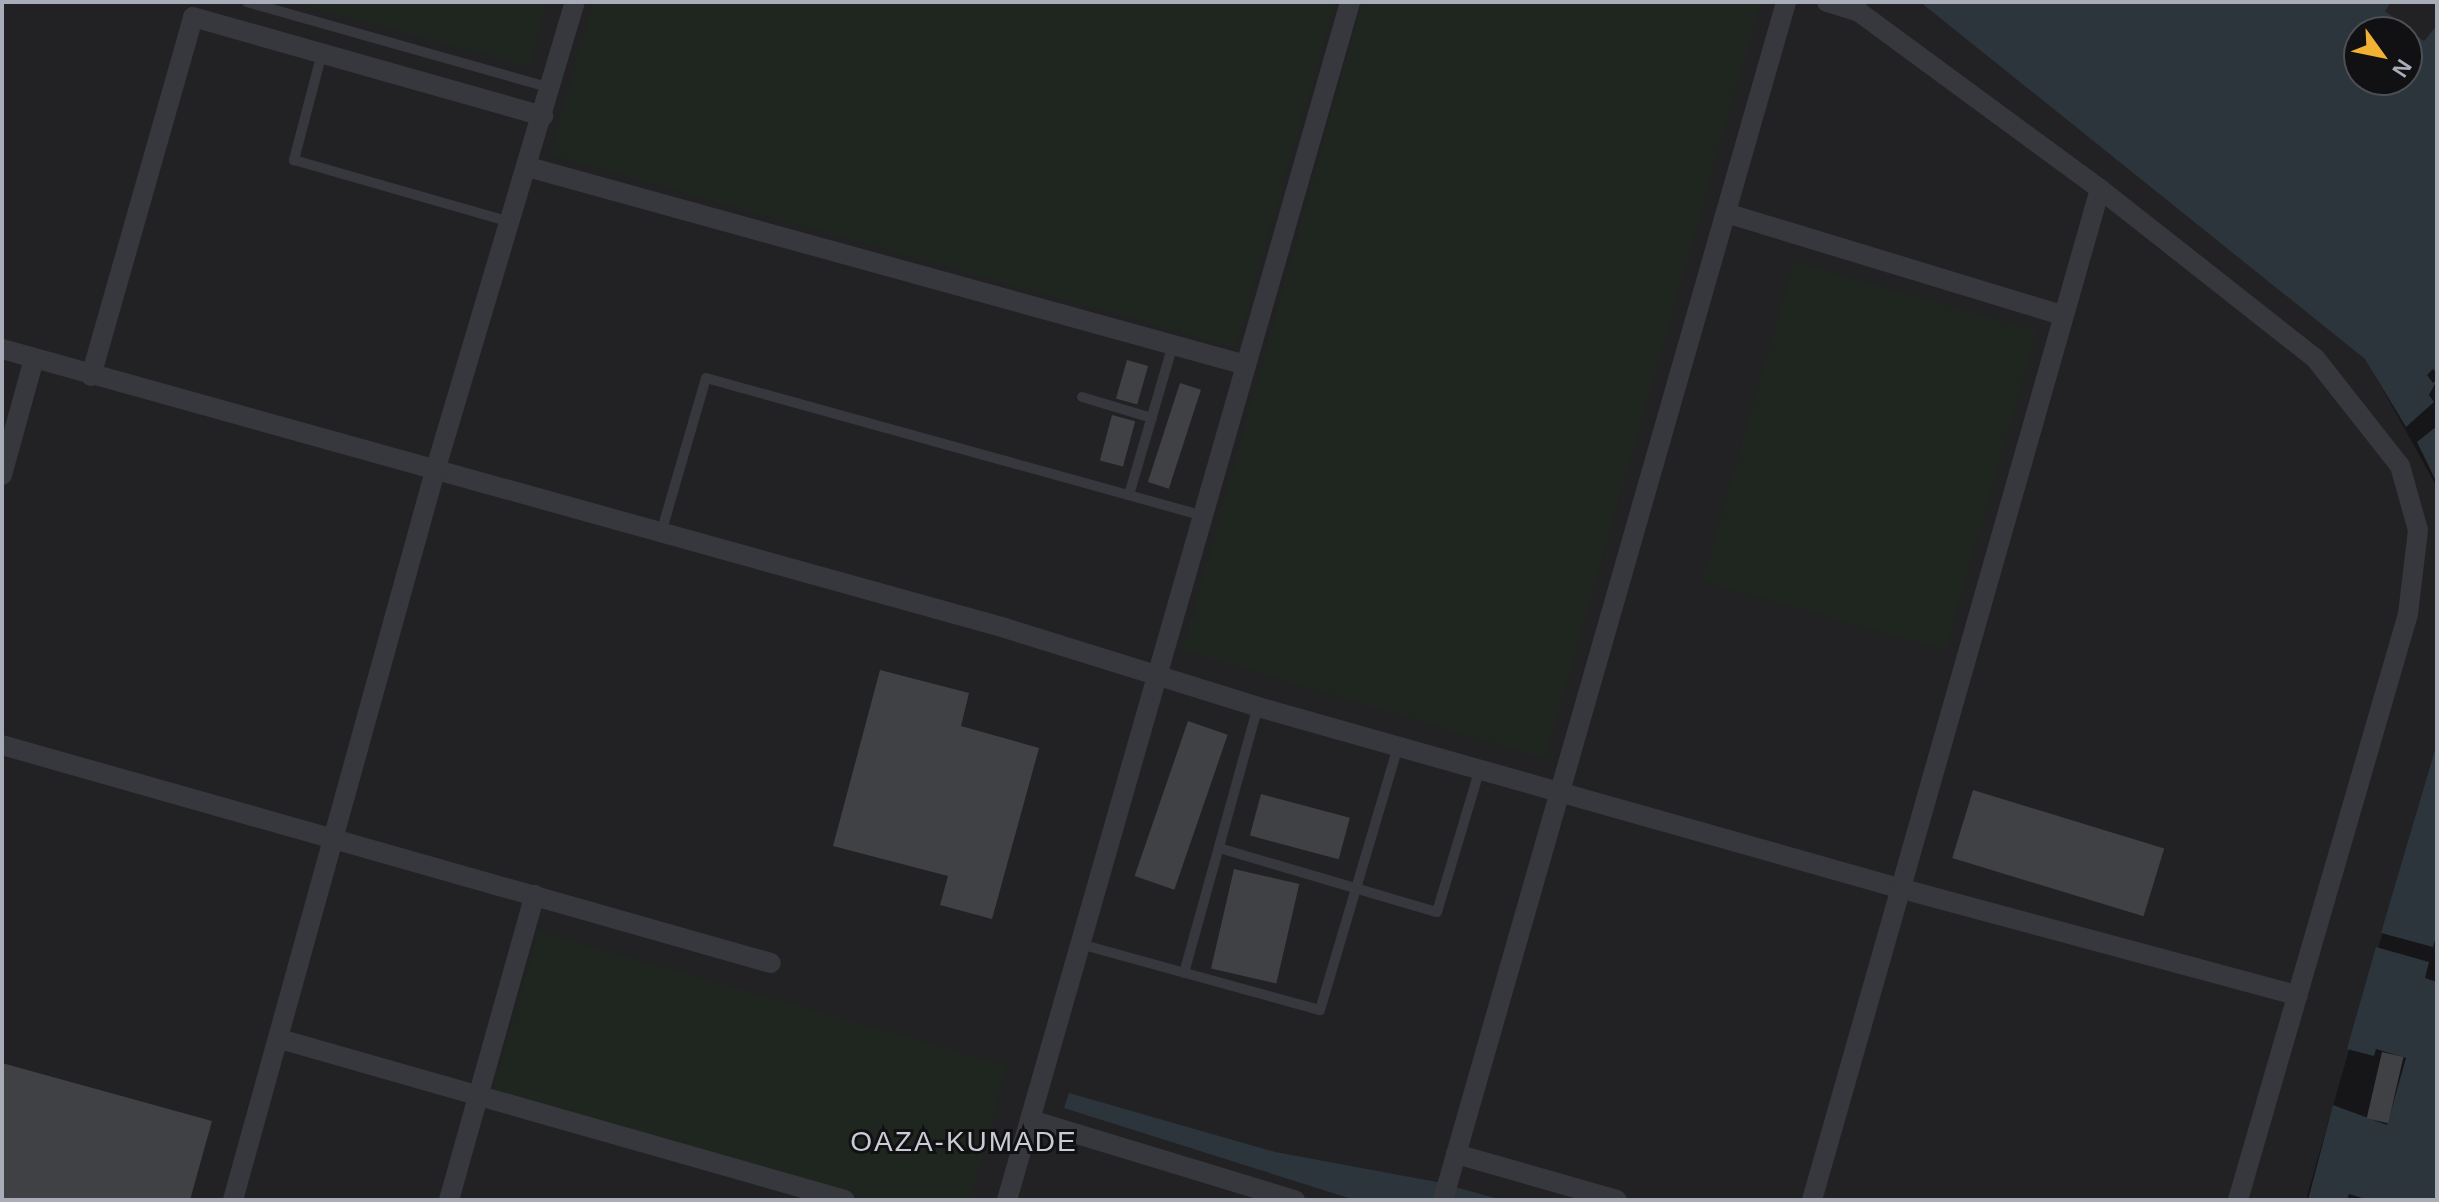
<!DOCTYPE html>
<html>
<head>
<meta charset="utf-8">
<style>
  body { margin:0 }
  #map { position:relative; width:2439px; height:1202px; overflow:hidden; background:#161618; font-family:Arial,sans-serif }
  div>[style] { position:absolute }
  .built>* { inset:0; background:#222225 }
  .green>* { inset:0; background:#1e261f; transform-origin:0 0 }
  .water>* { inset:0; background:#2c353c }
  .building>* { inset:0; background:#404145; transform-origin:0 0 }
  .lane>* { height:10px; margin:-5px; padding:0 5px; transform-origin:5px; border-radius:5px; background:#37383d }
  .street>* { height:20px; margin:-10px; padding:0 10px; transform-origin:10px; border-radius:10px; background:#37383d }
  span { translate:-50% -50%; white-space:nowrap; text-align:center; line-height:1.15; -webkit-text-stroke:6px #111113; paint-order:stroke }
  .quarter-label { font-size:28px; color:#c9ccd4; letter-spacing:2px }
  .frame { position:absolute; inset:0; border:4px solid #a8adb8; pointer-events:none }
  .north { position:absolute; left:2343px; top:16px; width:80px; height:80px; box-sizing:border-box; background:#111113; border:2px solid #4d4f55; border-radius:50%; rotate:123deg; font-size:22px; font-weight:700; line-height:32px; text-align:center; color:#a8adb8 }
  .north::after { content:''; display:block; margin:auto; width:28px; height:36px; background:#f2b134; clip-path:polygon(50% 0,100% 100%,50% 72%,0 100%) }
</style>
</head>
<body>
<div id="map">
  <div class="built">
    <div style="clip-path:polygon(2px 2px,1920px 2px,2366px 359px,2437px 487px,2437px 743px,2306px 1200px,2px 1200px)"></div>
    <div style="clip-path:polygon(2391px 2px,2437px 2px,2437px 25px,2424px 41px,2384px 11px)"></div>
  </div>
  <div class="green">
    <div style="clip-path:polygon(290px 2px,548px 2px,529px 67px)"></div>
    <div style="clip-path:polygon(593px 2px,1336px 2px,1236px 348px,549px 155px)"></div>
    <div style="clip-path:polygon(1362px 2px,1761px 2px,1545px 759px,1183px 650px)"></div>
    <div style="left:1794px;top:261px;width:253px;height:333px;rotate:16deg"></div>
    <div style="clip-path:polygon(539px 931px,1008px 1066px,970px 1200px,871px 1200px,492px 1091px)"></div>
  </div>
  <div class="water">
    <div style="clip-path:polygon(evenodd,1920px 2px,2391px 2px,2385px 11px,2424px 41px,2437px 25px,2437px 373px,2433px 369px,2427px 375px,2433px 383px,2437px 380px,2429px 395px,2434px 402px,2406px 427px,2365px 359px,1920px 2px,2359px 32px,2407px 32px,2407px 80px,2359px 80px,2359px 32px)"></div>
    <div style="clip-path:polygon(2437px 426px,2437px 483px,2417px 442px)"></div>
    <div style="clip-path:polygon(2437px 743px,2437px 933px,2433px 947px,2381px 933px)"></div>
    <div style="clip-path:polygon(2376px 947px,2429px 962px,2425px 978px,2437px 982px,2437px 1200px,2369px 1200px,2349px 1194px,2347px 1200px,2308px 1200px,2333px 1105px,2387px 1125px,2406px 1058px,2376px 1049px,2374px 1056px,2347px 1049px)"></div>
    <div style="clip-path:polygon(1069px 1093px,1275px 1152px,1437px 1182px,1502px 1200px,1355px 1200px,1064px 1108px)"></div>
  </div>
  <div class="building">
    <div style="left:1127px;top:360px;width:22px;height:40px;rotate:16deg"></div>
    <div style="left:1180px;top:383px;width:22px;height:104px;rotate:18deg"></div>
    <div style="left:1112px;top:415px;width:24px;height:47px;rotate:15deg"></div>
    <div style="clip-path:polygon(880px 670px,969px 693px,961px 726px,1039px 748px,992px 919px,940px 905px,948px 876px,833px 846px)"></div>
    <div style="left:1188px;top:721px;width:42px;height:164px;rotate:19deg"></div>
    <div style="left:1973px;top:790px;width:200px;height:71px;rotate:17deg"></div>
    <div style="left:1261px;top:794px;width:92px;height:43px;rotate:15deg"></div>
    <div style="left:1234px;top:869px;width:67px;height:102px;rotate:13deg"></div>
    <div style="left:2382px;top:1052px;width:22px;height:68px;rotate:13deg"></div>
    <div style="clip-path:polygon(2px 1063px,212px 1121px,190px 1200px,2px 1200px)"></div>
  </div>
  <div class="lane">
    <div style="left:247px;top:2px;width:315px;rotate:15.8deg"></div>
    <div style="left:322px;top:53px;width:111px;rotate:104.7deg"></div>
    <div style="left:294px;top:160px;width:225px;rotate:16deg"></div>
    <div style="left:1082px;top:397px;width:73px;rotate:16.7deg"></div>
    <div style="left:1129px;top:495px;width:156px;rotate:-73.7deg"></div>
    <div style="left:661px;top:533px;width:161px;rotate:-73.8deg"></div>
    <div style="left:706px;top:378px;width:517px;rotate:15.49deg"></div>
    <div style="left:1219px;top:848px;width:227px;rotate:16.4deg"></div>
    <div style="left:1437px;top:912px;width:149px;rotate:-73.3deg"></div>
    <div style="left:1080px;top:944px;width:249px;rotate:15.4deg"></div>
    <div style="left:1320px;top:1010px;width:275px;rotate:-73.5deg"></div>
    <div style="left:1184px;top:973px;width:276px;rotate:-74.5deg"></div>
  </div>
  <div class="street">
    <div style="left:1827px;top:2px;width:34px;rotate:17deg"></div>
    <div style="left:1859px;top:12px;width:299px;rotate:36.3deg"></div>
    <div style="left:2100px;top:189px;width:273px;rotate:38.2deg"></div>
    <div style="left:2315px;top:358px;width:137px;rotate:51.8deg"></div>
    <div style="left:2400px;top:466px;width:66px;rotate:74.3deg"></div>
    <div style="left:2418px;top:530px;width:85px;rotate:96.8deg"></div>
    <div style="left:2408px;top:614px;width:610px;rotate:106.18deg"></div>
    <div style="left:528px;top:167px;width:745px;rotate:15.42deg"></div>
    <div style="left:1726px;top:213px;width:351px;rotate:16.9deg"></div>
    <div style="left:2px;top:349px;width:1041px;rotate:15.54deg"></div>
    <div style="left:1005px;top:628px;width:265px;rotate:17.3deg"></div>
    <div style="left:1258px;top:707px;width:666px;rotate:15.77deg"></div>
    <div style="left:1899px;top:888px;width:413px;rotate:15.1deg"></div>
    <div style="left:91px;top:376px;width:373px;rotate:-74.1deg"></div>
    <div style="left:193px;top:17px;width:364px;rotate:15.8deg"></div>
    <div style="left:2px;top:475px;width:120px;rotate:-74.6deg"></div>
    <div style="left:2px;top:745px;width:799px;rotate:15.83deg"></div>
    <div style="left:280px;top:1039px;width:587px;rotate:15.91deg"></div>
    <div style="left:1031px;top:1120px;width:276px;rotate:16.9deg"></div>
    <div style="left:1456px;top:1154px;width:167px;rotate:15.9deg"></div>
    <div style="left:233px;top:1200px;width:756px;rotate:-74.51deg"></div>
    <div style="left:435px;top:471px;width:489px;rotate:-73.4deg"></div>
    <div style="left:449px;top:1200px;width:317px;rotate:-74.3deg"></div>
    <div style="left:1007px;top:1200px;width:1246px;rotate:-74.02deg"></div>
    <div style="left:1443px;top:1200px;width:1246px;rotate:-74.02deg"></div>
    <div style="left:1812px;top:1200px;width:1051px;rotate:-74.1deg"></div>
  </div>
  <div class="quarter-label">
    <span style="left:964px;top:1142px">OAZA-KUMADE</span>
  </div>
  <div class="frame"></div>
  <div class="north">N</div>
</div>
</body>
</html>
